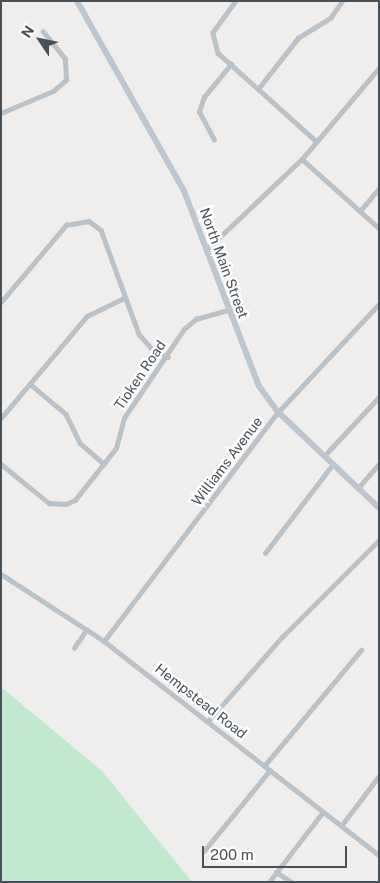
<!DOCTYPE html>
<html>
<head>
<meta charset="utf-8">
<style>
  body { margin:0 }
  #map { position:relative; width:380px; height:883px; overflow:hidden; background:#f0eded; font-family:"Public Sans",sans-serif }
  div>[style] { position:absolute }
  .green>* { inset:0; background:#c0e9cf }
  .street>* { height:4.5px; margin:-2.25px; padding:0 2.25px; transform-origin:2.25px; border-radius:2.25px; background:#bac2c8 }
  .secondary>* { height:6px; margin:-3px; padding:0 3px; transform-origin:3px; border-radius:3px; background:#bdc6cf }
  span { translate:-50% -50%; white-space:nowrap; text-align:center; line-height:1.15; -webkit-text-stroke:5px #fff; paint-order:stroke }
  .street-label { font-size:14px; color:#485158 }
  .frame { position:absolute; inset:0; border:2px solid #485158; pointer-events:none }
  .north { position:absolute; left:15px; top:15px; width:50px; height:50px; -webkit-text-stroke:4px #fff; paint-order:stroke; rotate:304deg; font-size:14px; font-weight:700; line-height:20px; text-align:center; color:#485158 }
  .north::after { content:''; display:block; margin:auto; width:18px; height:22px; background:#485158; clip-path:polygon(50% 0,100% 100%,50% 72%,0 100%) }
  .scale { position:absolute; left:202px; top:846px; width:145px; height:22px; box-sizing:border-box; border:2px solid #485158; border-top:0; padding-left:6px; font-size:15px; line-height:18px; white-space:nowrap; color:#485158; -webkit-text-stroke:4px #fff; paint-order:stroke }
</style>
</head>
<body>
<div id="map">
  <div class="green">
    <div style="clip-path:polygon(1px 687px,102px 771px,192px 882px,1px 882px)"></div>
  </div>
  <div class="street">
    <div style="left:236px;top:1px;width:39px;rotate:126deg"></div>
    <div style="left:213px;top:33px;width:21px;rotate:76deg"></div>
    <div style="left:218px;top:53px;width:132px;rotate:41.9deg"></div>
    <div style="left:258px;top:89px;width:65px;rotate:-51.9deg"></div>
    <div style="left:298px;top:38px;width:39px;rotate:-32deg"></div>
    <div style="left:331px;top:17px;width:19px;rotate:-55deg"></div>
    <div style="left:1px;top:113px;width:56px;rotate:-22.9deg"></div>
    <div style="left:53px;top:91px;width:17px;rotate:-40deg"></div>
    <div style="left:66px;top:80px;width:21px;rotate:-93deg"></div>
    <div style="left:65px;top:59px;width:35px;rotate:-129deg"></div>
    <div style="left:214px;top:140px;width:32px;rotate:-118deg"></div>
    <div style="left:199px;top:112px;width:16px;rotate:-72deg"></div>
    <div style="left:204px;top:97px;width:43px;rotate:-50.7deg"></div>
    <div style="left:302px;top:159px;width:103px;rotate:41.9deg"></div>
    <div style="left:360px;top:211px;width:30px;rotate:-50deg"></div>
    <div style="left:206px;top:250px;width:132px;rotate:-43.5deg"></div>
    <div style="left:302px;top:159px;width:119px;rotate:-49.8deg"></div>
    <div style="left:1px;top:302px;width:101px;rotate:-49.8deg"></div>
    <div style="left:66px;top:225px;width:23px;rotate:-10deg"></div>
    <div style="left:89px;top:221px;width:15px;rotate:37deg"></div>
    <div style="left:101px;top:230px;width:111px;rotate:69.9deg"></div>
    <div style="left:139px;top:334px;width:18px;rotate:49deg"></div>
    <div style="left:151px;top:348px;width:19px;rotate:28deg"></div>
    <div style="left:30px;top:384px;width:47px;rotate:39.8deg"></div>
    <div style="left:66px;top:414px;width:32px;rotate:64deg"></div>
    <div style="left:80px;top:443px;width:32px;rotate:41deg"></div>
    <div style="left:1px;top:418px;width:133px;rotate:-49.9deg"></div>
    <div style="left:87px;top:316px;width:41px;rotate:-25.9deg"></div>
    <div style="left:324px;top:456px;width:81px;rotate:-47deg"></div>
    <div style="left:1px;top:464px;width:62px;rotate:39.1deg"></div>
    <div style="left:49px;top:503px;width:17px;rotate:3deg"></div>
    <div style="left:66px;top:504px;width:10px;rotate:-24deg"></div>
    <div style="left:75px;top:500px;width:66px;rotate:-51.7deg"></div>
    <div style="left:116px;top:448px;width:31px;rotate:-75deg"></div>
    <div style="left:124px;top:418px;width:107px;rotate:-56deg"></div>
    <div style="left:184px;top:329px;width:16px;rotate:-40deg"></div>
    <div style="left:196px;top:319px;width:32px;rotate:-16deg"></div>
    <div style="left:358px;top:488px;width:32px;rotate:-49deg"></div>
    <div style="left:265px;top:553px;width:112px;rotate:-52.6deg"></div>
    <div style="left:1px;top:574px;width:123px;rotate:33deg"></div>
    <div style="left:104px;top:641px;width:348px;rotate:37.9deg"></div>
    <div style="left:104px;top:641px;width:288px;rotate:-52.8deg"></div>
    <div style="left:278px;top:412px;width:148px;rotate:-46.9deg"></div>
    <div style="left:74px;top:648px;width:22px;rotate:-56deg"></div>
    <div style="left:209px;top:720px;width:111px;rotate:-48.7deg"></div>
    <div style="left:282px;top:637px;width:137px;rotate:-45deg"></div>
    <div style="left:265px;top:765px;width:150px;rotate:-50.1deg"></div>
    <div style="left:341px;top:826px;width:63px;rotate:-52.8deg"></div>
    <div style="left:204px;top:851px;width:104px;rotate:-50.8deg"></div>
    <div style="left:276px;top:872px;width:19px;rotate:32deg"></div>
    <div style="left:269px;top:882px;width:88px;rotate:-52.4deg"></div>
  </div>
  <div class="secondary">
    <div style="left:77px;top:1px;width:218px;rotate:60.6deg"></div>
    <div style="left:184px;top:191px;width:209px;rotate:69deg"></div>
    <div style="left:259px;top:386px;width:32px;rotate:54deg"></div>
    <div style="left:278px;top:412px;width:139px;rotate:43.5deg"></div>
  </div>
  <div class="street-label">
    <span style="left:224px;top:263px;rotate:70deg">North Main Street</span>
    <span style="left:140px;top:375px;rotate:-56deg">Tioken Road</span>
    <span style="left:227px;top:461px;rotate:-53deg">Williams Avenue</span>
    <span style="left:201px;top:701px;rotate:38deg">Hempstead Road</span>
  </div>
  <div class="frame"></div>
  <div class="north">N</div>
  <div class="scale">200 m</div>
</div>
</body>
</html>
